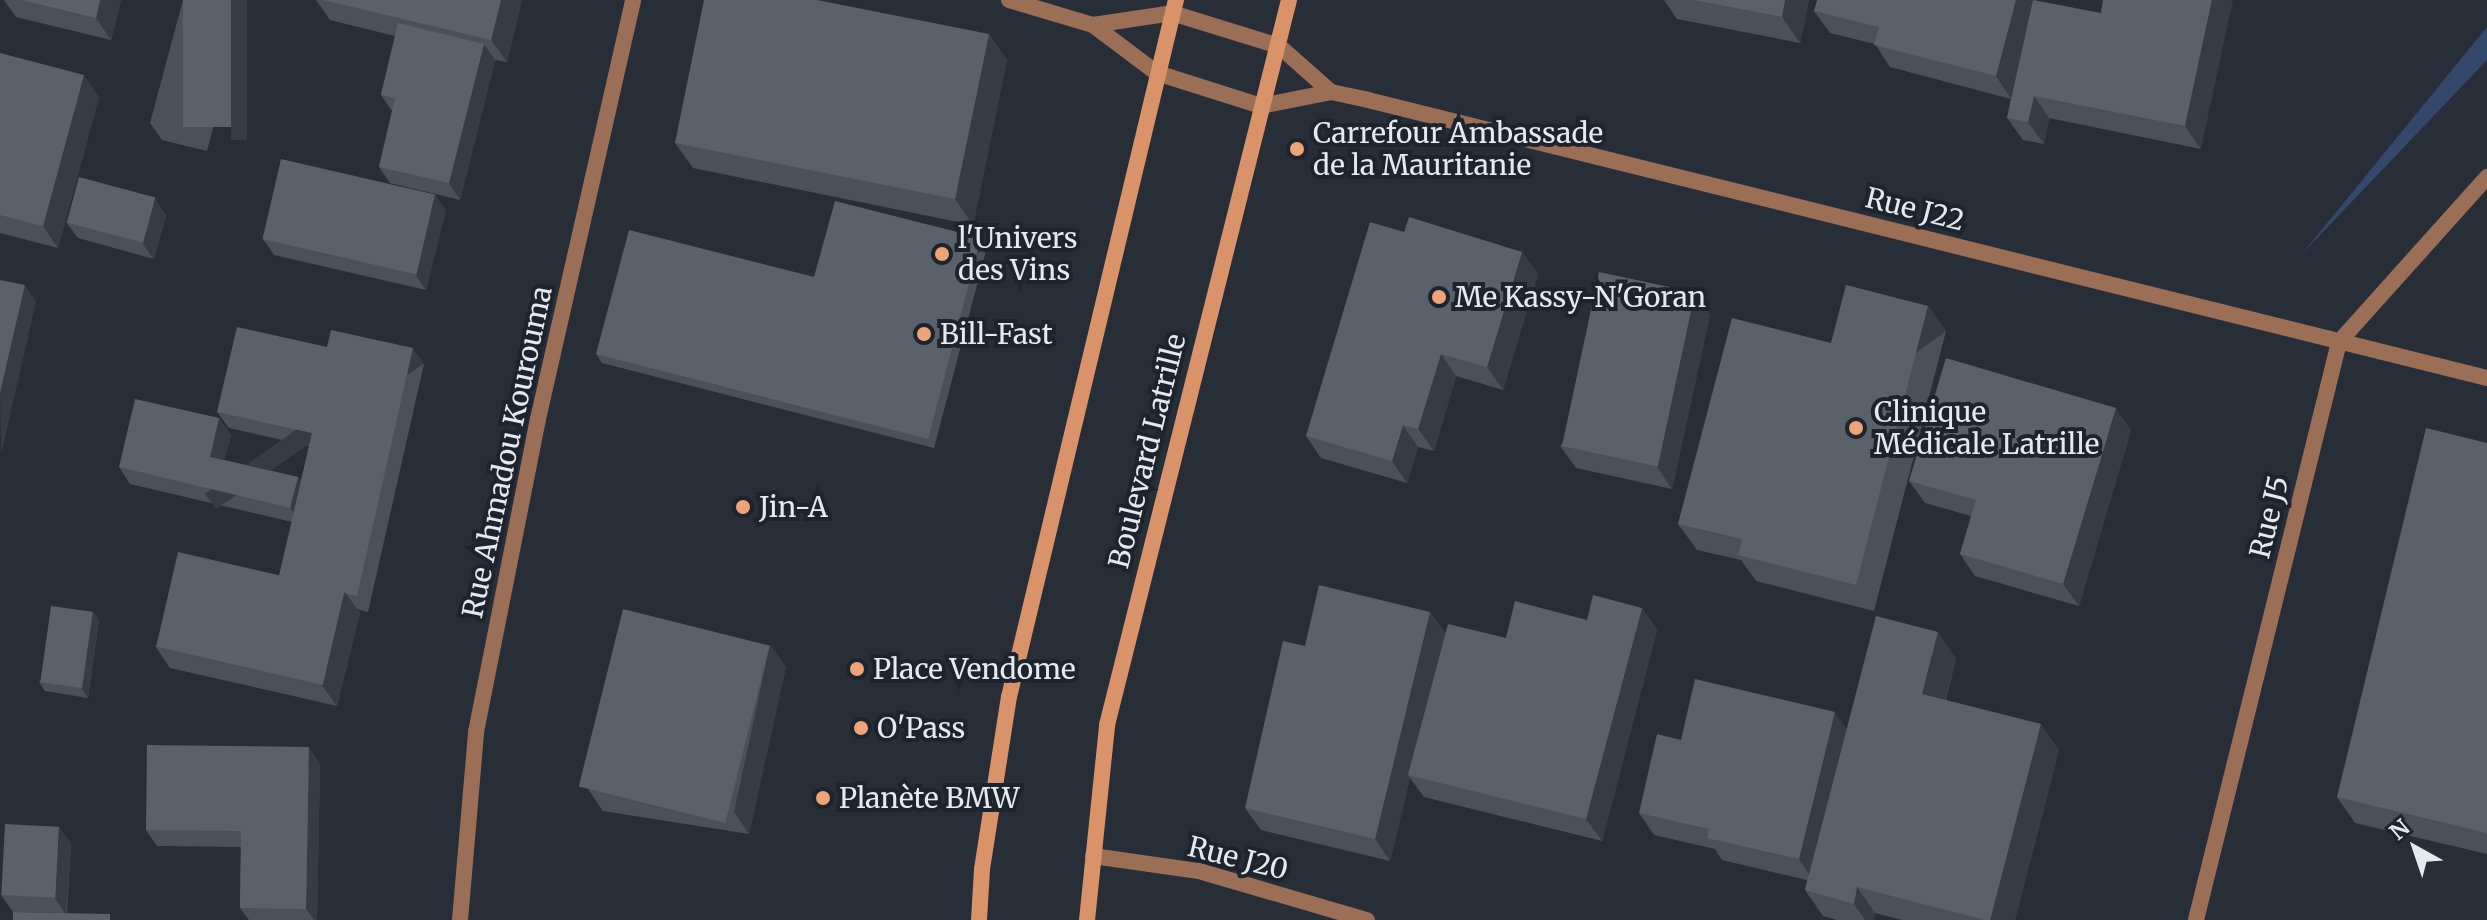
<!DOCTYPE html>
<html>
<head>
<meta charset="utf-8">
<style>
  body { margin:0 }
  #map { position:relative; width:2487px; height:920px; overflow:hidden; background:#282e38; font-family:Merriweather,serif }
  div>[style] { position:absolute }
  .green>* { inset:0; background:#33486a }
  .pedestrian>* { height:16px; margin:-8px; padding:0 8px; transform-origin:8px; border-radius:8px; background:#9b6f55 }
  .minor>* { height:16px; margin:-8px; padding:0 8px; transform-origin:8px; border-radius:8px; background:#9b6f55 }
  .secondary>* { height:16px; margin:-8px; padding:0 8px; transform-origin:8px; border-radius:8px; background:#da9269 }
  .wall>* { inset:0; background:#4a515b }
  .shaded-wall>* { inset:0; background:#353c46; transform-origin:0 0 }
  .building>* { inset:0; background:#5a616b; transform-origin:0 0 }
  .dots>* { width:22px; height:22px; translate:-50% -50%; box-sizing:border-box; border:4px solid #1e242e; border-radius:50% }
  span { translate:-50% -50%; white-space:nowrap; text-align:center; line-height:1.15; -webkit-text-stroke:8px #1e242e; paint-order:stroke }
  .poi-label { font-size:28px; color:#e5eaf0 }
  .left { translate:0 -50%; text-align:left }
  .street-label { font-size:28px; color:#e5eaf0 }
  .north { position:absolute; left:2375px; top:808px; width:80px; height:80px; -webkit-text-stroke:6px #1e242e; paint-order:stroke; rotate:320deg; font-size:22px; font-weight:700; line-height:32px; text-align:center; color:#e5eaf0 }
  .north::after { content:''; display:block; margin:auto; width:28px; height:36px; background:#e5eaf0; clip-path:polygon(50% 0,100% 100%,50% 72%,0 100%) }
</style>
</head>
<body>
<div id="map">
  <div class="green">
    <div style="clip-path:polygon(2487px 27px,2487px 60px,2302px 254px)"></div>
  </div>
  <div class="pedestrian">
    <div style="left:1093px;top:856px;width:107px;rotate:8.1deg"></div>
  </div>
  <div class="minor">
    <div style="left:1009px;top:0;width:88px;rotate:16.6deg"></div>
    <div style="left:1093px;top:25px;width:80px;rotate:36.9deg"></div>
    <div style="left:1157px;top:73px;width:109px;rotate:17.6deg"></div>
    <div style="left:1261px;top:106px;width:71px;rotate:-11.3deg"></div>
    <div style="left:1331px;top:92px;width:38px;rotate:12deg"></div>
    <div style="left:1368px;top:100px;width:1153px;rotate:13.95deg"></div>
    <div style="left:1093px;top:25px;width:80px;rotate:-8.6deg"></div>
    <div style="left:1172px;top:13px;width:112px;rotate:17.1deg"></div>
    <div style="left:1279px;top:46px;width:69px;rotate:41.5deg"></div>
    <div style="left:1199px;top:871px;width:175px;rotate:16.3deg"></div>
    <div style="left:460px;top:920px;width:189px;rotate:-85.1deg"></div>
    <div style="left:476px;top:732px;width:319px;rotate:-78.8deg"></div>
    <div style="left:538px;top:419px;width:430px;rotate:-77.2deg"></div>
    <div style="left:2196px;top:920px;width:595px;rotate:-76.1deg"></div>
    <div style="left:2339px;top:342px;width:222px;rotate:-48.1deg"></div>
  </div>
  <div class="secondary">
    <div style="left:979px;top:920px;width:51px;rotate:-86.6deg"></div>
    <div style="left:982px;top:869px;width:174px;rotate:-81.1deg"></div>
    <div style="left:1009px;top:697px;width:717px;rotate:-76.53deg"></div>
    <div style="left:1087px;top:920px;width:196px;rotate:-84.1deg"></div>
    <div style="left:1107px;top:725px;width:747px;rotate:-75.91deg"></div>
  </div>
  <div class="wall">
    <div style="clip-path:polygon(4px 0,121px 0,111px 40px,16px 17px)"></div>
    <div style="clip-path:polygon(183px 0,247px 0,207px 151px,162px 140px,150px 123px)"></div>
    <div style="clip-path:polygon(316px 0,522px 0,507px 62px,495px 60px,460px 200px,390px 183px,379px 167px,392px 111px,381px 95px,395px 36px,330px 20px)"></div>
    <div style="clip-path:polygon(1664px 0,1809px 0,1800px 43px,1677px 19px)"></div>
    <div style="clip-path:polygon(2103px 0,2201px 149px,2049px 118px,2044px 144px,2023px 140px,2007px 118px,2011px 99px,1890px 67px,1875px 44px,1830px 33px,1814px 11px,2101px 13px)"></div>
    <div style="clip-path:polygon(989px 34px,1007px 60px,973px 225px,693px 168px,675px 143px)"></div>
    <div style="clip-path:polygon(0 53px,99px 97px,58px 248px,0 233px)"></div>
    <div style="clip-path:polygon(446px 210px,426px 290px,274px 255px,263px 239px)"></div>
    <div style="clip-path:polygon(166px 215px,154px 259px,78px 238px,66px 222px)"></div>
    <div style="clip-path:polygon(1404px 232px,1522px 252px,1538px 274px,1503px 390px,1456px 376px,1434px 451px,1418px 447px,1407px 483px,1321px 458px,1306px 436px)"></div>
    <div style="clip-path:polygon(987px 247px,934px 448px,602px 363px,596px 354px,814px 277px)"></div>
    <div style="clip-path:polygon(1695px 293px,1710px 315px,1672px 489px,1576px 468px,1560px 446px)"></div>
    <div style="clip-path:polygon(1928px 306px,1946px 331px,1874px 611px,1756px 581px,1741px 560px,1697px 550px,1678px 524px)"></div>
    <div style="clip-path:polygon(327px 347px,424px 364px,368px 612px,357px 609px,360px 613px,337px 706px,170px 668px,155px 646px,279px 576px,292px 522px,130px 484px,119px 467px,219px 418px,231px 435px,224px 460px,298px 477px,301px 482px,309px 446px,229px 428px,217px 412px)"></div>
    <div style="clip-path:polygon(2131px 430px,2079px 606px,1975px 576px,1960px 554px,1971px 516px,1925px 503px,1909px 481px)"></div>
    <div style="clip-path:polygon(2487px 443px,2487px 854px,2355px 823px,2337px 797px)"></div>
    <div style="clip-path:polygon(1642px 608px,1657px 630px,1602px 841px,1424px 797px,1410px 778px,1390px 861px,1261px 830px,1245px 808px,1430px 612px,1445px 633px,1506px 638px)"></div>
    <div style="clip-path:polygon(93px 612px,99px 620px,88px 698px,45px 691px,39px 682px)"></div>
    <div style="clip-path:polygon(770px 645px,786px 667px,749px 834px,603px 811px,588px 789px)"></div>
    <div style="clip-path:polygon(1956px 658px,1946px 700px,2059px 750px,2015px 920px,1902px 920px,1875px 913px,1874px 920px,1837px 920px,1823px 916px,1805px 890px,1807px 880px,1722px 860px,1715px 849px,1654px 835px,1639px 813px,1681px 740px,1847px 729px)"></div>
    <div style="clip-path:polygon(320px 764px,317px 920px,249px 920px,240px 908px,241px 847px,157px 846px,146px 830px)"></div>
    <div style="clip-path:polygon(71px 843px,67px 913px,13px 912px,1px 895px)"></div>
  </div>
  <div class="shaded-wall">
    <div style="clip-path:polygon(100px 0,121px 0,111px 40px,96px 18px)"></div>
    <div style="left:231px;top:0;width:16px;height:140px"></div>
    <div style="clip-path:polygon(501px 0,522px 0,507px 62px,491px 40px)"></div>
    <div style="clip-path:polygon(1785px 0,1809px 0,1800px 43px,1782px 17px)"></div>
    <div style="clip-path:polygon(2016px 0,2037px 0,2011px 99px,1996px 76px)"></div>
    <div style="clip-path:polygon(2212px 0,2233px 0,2201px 149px,2185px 126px)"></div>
    <div style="clip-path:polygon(989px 34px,1007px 60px,973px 225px,955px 199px)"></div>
    <div style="clip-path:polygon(484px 44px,495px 60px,460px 200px,449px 183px)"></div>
    <div style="clip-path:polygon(84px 75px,99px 97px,58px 248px,43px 226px)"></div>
    <div style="clip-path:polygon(2034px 96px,2049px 118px,2044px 144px,2028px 122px)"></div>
    <div style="clip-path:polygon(435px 194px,446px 210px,426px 290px,415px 274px)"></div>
    <div style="clip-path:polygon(155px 198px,166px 215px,154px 259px,142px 243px)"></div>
    <div style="left:981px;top:238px;width:11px;height:208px;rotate:56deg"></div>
    <div style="clip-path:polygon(1522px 252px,1538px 274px,1503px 390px,1487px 367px)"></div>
    <div style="clip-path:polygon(25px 285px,36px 302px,1px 455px,0 393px)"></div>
    <div style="clip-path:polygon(1695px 293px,1710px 315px,1672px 489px,1657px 467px)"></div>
    <div style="left:1928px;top:306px;width:31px;height:288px;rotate:54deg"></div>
    <div style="left:413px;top:348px;width:19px;height:254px;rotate:55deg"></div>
    <div style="clip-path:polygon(1441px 354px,1456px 376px,1434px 451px,1418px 429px)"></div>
    <div style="clip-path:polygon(2116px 408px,2131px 430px,2079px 606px,2063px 584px)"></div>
    <div style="clip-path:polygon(219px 418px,231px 435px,221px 473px,210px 457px)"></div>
    <div style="clip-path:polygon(1403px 425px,1418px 447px,1407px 483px,1392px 461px)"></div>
    <div style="clip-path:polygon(298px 477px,309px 494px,302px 524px,290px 508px)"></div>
    <div style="clip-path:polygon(344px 591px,360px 613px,337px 706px,321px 684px)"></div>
    <div style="clip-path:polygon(1642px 608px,1657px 630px,1602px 841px,1586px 819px)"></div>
    <div style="clip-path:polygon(93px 612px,99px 620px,88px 698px,82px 689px)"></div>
    <div style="clip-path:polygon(1430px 612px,1446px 634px,1408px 775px,1410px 778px,1390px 861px,1375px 839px)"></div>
    <div style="clip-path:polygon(1938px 632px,1956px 658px,1940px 720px,1922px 694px)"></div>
    <div style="clip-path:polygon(770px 645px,786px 667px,749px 834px,734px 812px)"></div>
    <div style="clip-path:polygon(1835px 712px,1850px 734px,1814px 882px,1799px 859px)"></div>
    <div style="clip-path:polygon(2041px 724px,2059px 750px,2015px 920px,1990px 920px)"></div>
    <div style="clip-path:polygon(309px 747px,320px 764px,317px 920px,314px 920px,306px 909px)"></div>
    <div style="clip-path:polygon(59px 827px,71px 843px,66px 915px,55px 898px)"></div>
    <div style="clip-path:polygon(1857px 887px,1875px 913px,1874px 920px,1865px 920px,1854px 904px)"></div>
  </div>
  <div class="building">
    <div style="clip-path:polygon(22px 0,100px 0,96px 18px)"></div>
    <div style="left:183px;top:0;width:48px;height:127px"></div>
    <div style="clip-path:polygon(323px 0,501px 0,491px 40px)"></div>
    <div style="clip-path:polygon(704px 0,817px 0,989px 34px,955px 199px,675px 143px)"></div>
    <div style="clip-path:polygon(1694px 0,1785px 0,1782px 17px)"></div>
    <div style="clip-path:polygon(1817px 0,2016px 0,1996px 76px,1874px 45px,1879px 27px,1814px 11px)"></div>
    <div style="clip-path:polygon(2033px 0,2101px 13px,2103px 0,2212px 0,2185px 126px,2034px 96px,2028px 122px,2007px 118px)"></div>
    <div style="clip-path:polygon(398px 23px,484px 44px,449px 183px,379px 167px,395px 98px,381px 95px)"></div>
    <div style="clip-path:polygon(0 53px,84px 75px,43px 226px,0 215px)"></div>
    <div style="left:281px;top:159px;width:158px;height:82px;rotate:13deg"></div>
    <div style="left:79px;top:177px;width:79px;height:47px;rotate:15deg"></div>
    <div style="clip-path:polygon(835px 201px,981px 238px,928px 439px,596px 354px,629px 230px,814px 277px)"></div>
    <div style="clip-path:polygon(1409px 217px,1522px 252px,1487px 367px,1441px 354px,1418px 429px,1403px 425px,1392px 461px,1306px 436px,1370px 222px,1404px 232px)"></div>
    <div style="left:1599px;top:272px;width:98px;height:178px;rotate:12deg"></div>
    <div style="clip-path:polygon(0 280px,25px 285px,0 393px)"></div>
    <div style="clip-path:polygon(1846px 285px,1928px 306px,1856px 585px,1738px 555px,1742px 539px,1678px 524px,1732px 318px,1831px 343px)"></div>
    <div style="clip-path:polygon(237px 327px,327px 347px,331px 330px,413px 348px,357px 596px,345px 593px,344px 591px,279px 576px,312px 433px,217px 412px)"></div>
    <div style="clip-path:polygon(1946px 358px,2116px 408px,2063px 584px,1960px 554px,1976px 500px,1909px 481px)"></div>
    <div style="clip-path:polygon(135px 399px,219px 418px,210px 457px,298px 477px,290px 508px,119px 467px)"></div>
    <div style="clip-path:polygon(2426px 428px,2487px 443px,2487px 833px,2337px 797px)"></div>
    <div style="left:178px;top:552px;width:171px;height:97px;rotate:13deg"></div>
    <div style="clip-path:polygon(1319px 585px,1430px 612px,1375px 839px,1245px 808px,1283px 641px,1305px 646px)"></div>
    <div style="clip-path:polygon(1593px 595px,1642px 608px,1586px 819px,1408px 775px,1448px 624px,1506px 638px,1515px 601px,1587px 620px)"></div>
    <div style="left:51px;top:606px;width:42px;height:77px;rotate:8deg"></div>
    <div style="left:623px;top:609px;width:151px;height:183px;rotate:14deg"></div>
    <div style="clip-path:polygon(1876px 616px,1938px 632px,1922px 694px,2041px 724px,1990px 920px,1985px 920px,1857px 887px,1854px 904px,1805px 890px)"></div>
    <div style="clip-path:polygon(1695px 679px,1835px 712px,1799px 859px,1707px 838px,1709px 829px,1639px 813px,1657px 734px,1681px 740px)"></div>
    <div style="clip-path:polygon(147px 745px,309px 747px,306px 909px,240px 908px,241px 831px,146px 830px)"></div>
    <div style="left:5px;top:824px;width:54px;height:71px;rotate:3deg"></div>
    <div style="clip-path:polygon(13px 912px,110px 914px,110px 920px,13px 920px)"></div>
  </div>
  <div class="dots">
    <div style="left:1297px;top:149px;background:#efa377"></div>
    <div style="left:942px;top:254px;background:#efa377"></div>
    <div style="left:1439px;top:297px;background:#efa377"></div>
    <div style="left:924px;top:334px;background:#efa377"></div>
    <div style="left:1856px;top:428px;background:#efa377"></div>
    <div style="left:743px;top:507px;background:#efa377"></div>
    <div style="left:857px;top:669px;background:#efa377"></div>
    <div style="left:861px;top:728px;background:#efa377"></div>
    <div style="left:823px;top:798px;background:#efa377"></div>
  </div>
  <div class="poi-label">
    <span class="left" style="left:1313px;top:149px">Carrefour Ambassade<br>de la Mauritanie</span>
    <span class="left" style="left:958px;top:254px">l'Univers<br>des Vins</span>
    <span class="left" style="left:1455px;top:297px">Me Kassy-N'Goran</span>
    <span class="left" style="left:940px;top:334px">Bill-Fast</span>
    <span class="left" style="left:1874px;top:428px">Clinique<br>Médicale Latrille</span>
    <span class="left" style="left:759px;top:507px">Jin-A</span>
    <span class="left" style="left:873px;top:669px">Place Vendome</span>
    <span class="left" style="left:877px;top:728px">O'Pass</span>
    <span class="left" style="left:839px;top:798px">Planète BMW</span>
  </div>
  <div class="street-label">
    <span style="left:1915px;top:209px;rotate:14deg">Rue J22</span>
    <span style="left:1147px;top:451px;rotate:-76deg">Boulevard Latrille</span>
    <span style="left:507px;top:452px;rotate:-78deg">Rue Ahmadou Kourouma</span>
    <span style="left:2269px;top:517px;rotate:-76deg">Rue J5</span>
    <span style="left:1238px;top:858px;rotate:14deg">Rue J20</span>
  </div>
  <div class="north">N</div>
</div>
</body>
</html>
